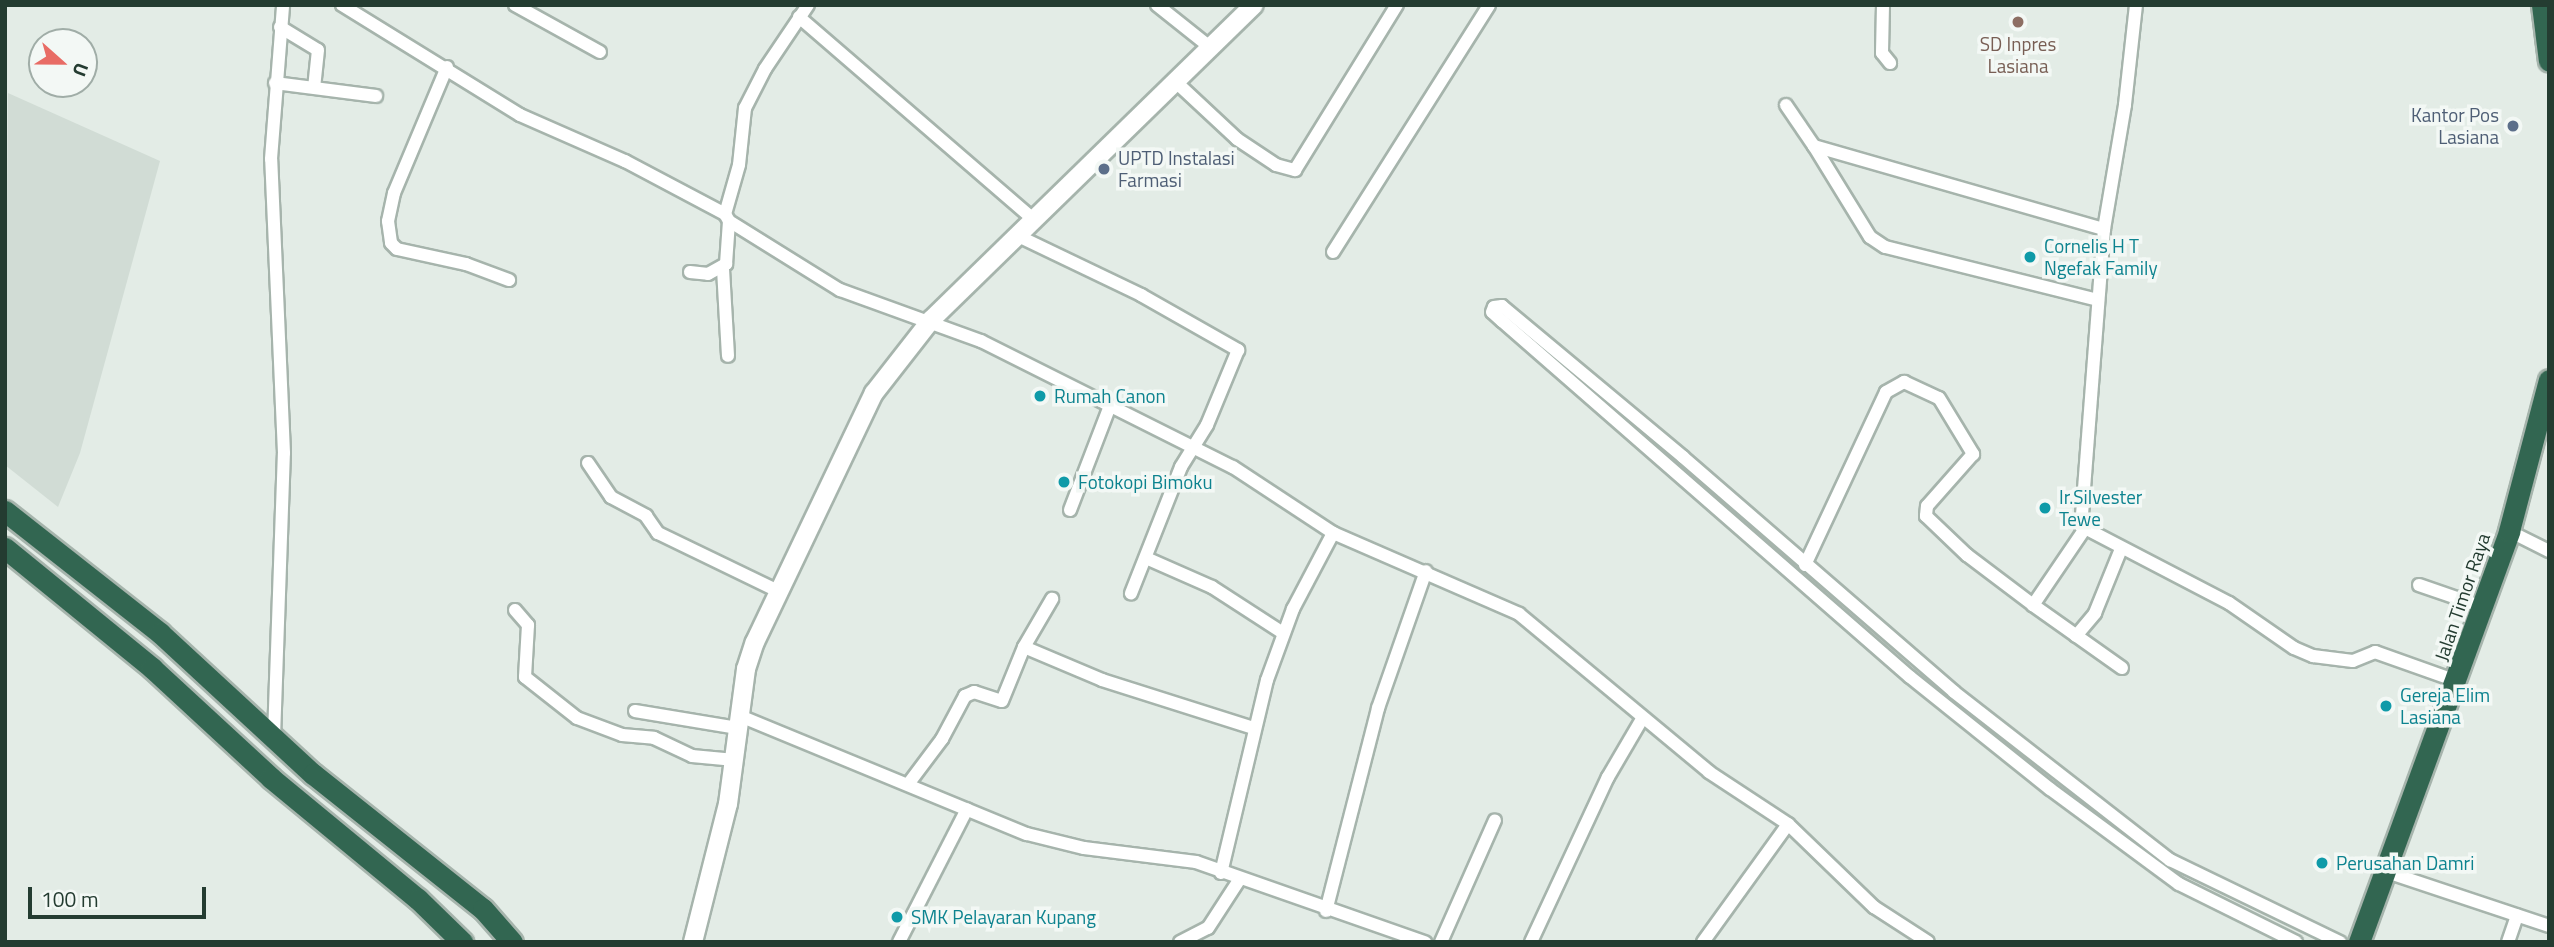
<!DOCTYPE html>
<html>
<head>
<meta charset="utf-8">
<style>
  body { margin:0 }
  #map { position:relative; width:2554px; height:947px; overflow:hidden; background:#e3ece6; font-family:"Titillium Web",sans-serif }
  div>[style] { position:absolute }
  .built>* { inset:0; background:#d1dcd5 }
  .roads { filter:drop-shadow(2px 0 #a6b4ac) drop-shadow(-2px 0 #a6b4ac) drop-shadow(0 2px #a6b4ac) drop-shadow(0 -2px #a6b4ac) }
  .street>* { height:12px; margin:-6px; padding:0 6px; transform-origin:6px; border-radius:6px; background:#fff }
  .secondary>* { height:18px; margin:-9px; padding:0 9px; transform-origin:9px; border-radius:9px; background:#fff }
  .highway>* { height:21px; margin:-10.5px; padding:0 10.5px; transform-origin:10.5px; border-radius:10.5px; background:#326651 }
  .dots>* { width:19px; height:19px; translate:-50% -50%; box-sizing:border-box; border:4px solid #f3f8f5; border-radius:50% }
  span { translate:-50% -50%; white-space:nowrap; text-align:center; line-height:1.15; -webkit-text-stroke:7px #f3f8f5; paint-order:stroke }
  .education-label { font-size:19px; color:#785e54 }
  .service-label { font-size:19px; color:#4e5e75 }
  .right { translate:-100% -50%; text-align:right }
  .left { translate:0 -50%; text-align:left }
  .culture-label { font-size:19px; color:#0d838f }
  .street-label { font-size:19px; color:#243c31 }
  .frame { position:absolute; inset:0; border:7px solid #243c31; pointer-events:none }
  .north { position:absolute; left:28px; top:28px; width:70px; height:70px; box-sizing:border-box; background:#f3f8f5; border:2px solid #a0ada7; border-radius:50%; rotate:111deg; font-size:19px; font-weight:700; line-height:28px; text-align:center; color:#243c31 }
  .north::after { content:''; display:block; margin:auto; width:24px; height:32px; background:#e86c65; clip-path:polygon(50% 0,100% 100%,50% 72%,0 100%) }
  .scale { position:absolute; left:28px; top:887px; width:178px; height:32px; box-sizing:border-box; border:4px solid #243c31; border-top:0; padding-left:9px; font-size:21px; line-height:24px; white-space:nowrap; color:#243c31; -webkit-text-stroke:5px #f3f8f5; paint-order:stroke }
</style>
</head>
<body>
<div id="map">
  <div class="built">
    <div style="clip-path:polygon(8px 93px,160px 161px,80px 453px,58px 507px,5px 465px)"></div>
  </div>
  <div class="roads">
    <div class="street">
      <div style="left:342px;top:5px;width:209px;rotate:31.7deg"></div>
      <div style="left:520px;top:115px;width:115px;rotate:23.7deg"></div>
      <div style="left:625px;top:161px;width:113px;rotate:27.9deg"></div>
      <div style="left:515px;top:5px;width:97px;rotate:28.9deg"></div>
      <div style="left:808px;top:5px;width:77px;rotate:123.9deg"></div>
      <div style="left:765px;top:69px;width:44px;rotate:117.1deg"></div>
      <div style="left:745px;top:108px;width:57px;rotate:96deg"></div>
      <div style="left:739px;top:165px;width:51px;rotate:105.9deg"></div>
      <div style="left:725px;top:214px;width:8px;rotate:60deg"></div>
      <div style="left:729px;top:221px;width:131px;rotate:31.9deg"></div>
      <div style="left:840px;top:290px;width:150px;rotate:19.9deg"></div>
      <div style="left:981px;top:341px;width:282px;rotate:26.6deg"></div>
      <div style="left:1233px;top:467px;width:120px;rotate:33.4deg"></div>
      <div style="left:1333px;top:533px;width:203px;rotate:23.5deg"></div>
      <div style="left:1519px;top:614px;width:247px;rotate:39.7deg"></div>
      <div style="left:1709px;top:772px;width:95px;rotate:33.4deg"></div>
      <div style="left:1788px;top:824px;width:120px;rotate:44deg"></div>
      <div style="left:1874px;top:907px;width:64px;rotate:32.9deg"></div>
      <div style="left:1157px;top:5px;width:69px;rotate:38.5deg"></div>
      <div style="left:1883px;top:5px;width:48px;rotate:91.2deg"></div>
      <div style="left:1882px;top:53px;width:13px;rotate:51deg"></div>
      <div style="left:2136px;top:5px;width:101px;rotate:96.3deg"></div>
      <div style="left:2125px;top:105px;width:126px;rotate:99.6deg"></div>
      <div style="left:2104px;top:229px;width:298px;rotate:94.4deg"></div>
      <div style="left:2081px;top:526px;width:167px;rotate:27.5deg"></div>
      <div style="left:2229px;top:603px;width:79px;rotate:34.7deg"></div>
      <div style="left:2294px;top:648px;width:21px;rotate:23deg"></div>
      <div style="left:2313px;top:656px;width:40px;rotate:7.1deg"></div>
      <div style="left:2353px;top:661px;width:24px;rotate:-22deg"></div>
      <div style="left:2375px;top:652px;width:87px;rotate:19.5deg"></div>
      <div style="left:799px;top:17px;width:309px;rotate:40.8deg"></div>
      <div style="left:280px;top:27px;width:44px;rotate:31.2deg"></div>
      <div style="left:318px;top:50px;width:36px;rotate:96deg"></div>
      <div style="left:447px;top:67px;width:137px;rotate:112.8deg"></div>
      <div style="left:394px;top:193px;width:29px;rotate:102deg"></div>
      <div style="left:388px;top:221px;width:22px;rotate:82deg"></div>
      <div style="left:391px;top:243px;width:8px;rotate:45deg"></div>
      <div style="left:397px;top:249px;width:71px;rotate:12.3deg"></div>
      <div style="left:466px;top:264px;width:46px;rotate:20.4deg"></div>
      <div style="left:275px;top:83px;width:102px;rotate:7.3deg"></div>
      <div style="left:1177px;top:83px;width:82px;rotate:43deg"></div>
      <div style="left:1237px;top:139px;width:47px;rotate:33.7deg"></div>
      <div style="left:1276px;top:165px;width:20px;rotate:15deg"></div>
      <div style="left:1295px;top:170px;width:194px;rotate:-58.3deg"></div>
      <div style="left:1786px;top:105px;width:50px;rotate:55.7deg"></div>
      <div style="left:1016px;top:235px;width:139px;rotate:25.6deg"></div>
      <div style="left:1141px;top:295px;width:112px;rotate:29.6deg"></div>
      <div style="left:1238px;top:350px;width:81px;rotate:112.5deg"></div>
      <div style="left:1207px;top:425px;width:49px;rotate:121.8deg"></div>
      <div style="left:1181px;top:467px;width:136px;rotate:111.6deg"></div>
      <div style="left:1333px;top:252px;width:292px;rotate:-57.7deg"></div>
      <div style="left:723px;top:269px;width:87px;rotate:86.7deg"></div>
      <div style="left:690px;top:272px;width:18px;rotate:6deg"></div>
      <div style="left:708px;top:274px;width:21px;rotate:-29deg"></div>
      <div style="left:726px;top:264px;width:43px;rotate:-86deg"></div>
      <div style="left:2098px;top:300px;width:219px;rotate:-166deg"></div>
      <div style="left:1885px;top:247px;width:18px;rotate:-146deg"></div>
      <div style="left:1870px;top:237px;width:107px;rotate:-121.6deg"></div>
      <div style="left:1814px;top:146px;width:302px;rotate:16deg"></div>
      <div style="left:588px;top:463px;width:41px;rotate:55.9deg"></div>
      <div style="left:611px;top:497px;width:40px;rotate:28deg"></div>
      <div style="left:646px;top:516px;width:21px;rotate:55deg"></div>
      <div style="left:658px;top:533px;width:133px;rotate:25.8deg"></div>
      <div style="left:1070px;top:510px;width:111px;rotate:-69deg"></div>
      <div style="left:2084px;top:530px;width:91px;rotate:124.2deg"></div>
      <div style="left:2033px;top:605px;width:109px;rotate:35.3deg"></div>
      <div style="left:2509px;top:531px;width:45px;rotate:26.6deg"></div>
      <div style="left:1146px;top:558px;width:72px;rotate:23.7deg"></div>
      <div style="left:1212px;top:587px;width:85px;rotate:32.9deg"></div>
      <div style="left:1805px;top:565px;width:191px;rotate:-64.9deg"></div>
      <div style="left:1886px;top:392px;width:21px;rotate:-29deg"></div>
      <div style="left:1904px;top:382px;width:38px;rotate:25deg"></div>
      <div style="left:1939px;top:398px;width:66px;rotate:58.7deg"></div>
      <div style="left:1973px;top:454px;width:69px;rotate:131.5deg"></div>
      <div style="left:1927px;top:506px;width:10px;rotate:96deg"></div>
      <div style="left:1926px;top:516px;width:57px;rotate:43.6deg"></div>
      <div style="left:1967px;top:555px;width:83px;rotate:37.1deg"></div>
      <div style="left:2419px;top:585px;width:68px;rotate:19deg"></div>
      <div style="left:515px;top:610px;width:20px;rotate:49deg"></div>
      <div style="left:528px;top:625px;width:52px;rotate:93.3deg"></div>
      <div style="left:525px;top:677px;width:66px;rotate:38.3deg"></div>
      <div style="left:577px;top:718px;width:48px;rotate:20.7deg"></div>
      <div style="left:622px;top:735px;width:32px;rotate:5deg"></div>
      <div style="left:654px;top:738px;width:42px;rotate:25.3deg"></div>
      <div style="left:692px;top:756px;width:43px;rotate:5.3deg"></div>
      <div style="left:2076px;top:636px;width:30px;rotate:-50deg"></div>
      <div style="left:2095px;top:613px;width:69px;rotate:-67.9deg"></div>
      <div style="left:1024px;top:647px;width:85px;rotate:22.9deg"></div>
      <div style="left:1102px;top:680px;width:158px;rotate:17.6deg"></div>
      <div style="left:635px;top:711px;width:104px;rotate:9.4deg"></div>
      <div style="left:740px;top:716px;width:310px;rotate:22.4deg"></div>
      <div style="left:1027px;top:834px;width:59px;rotate:13.8deg"></div>
      <div style="left:1084px;top:848px;width:113px;rotate:7.1deg"></div>
      <div style="left:1196px;top:862px;width:243px;rotate:19.3deg"></div>
      <div style="left:274px;top:737px;width:284px;rotate:-88deg"></div>
      <div style="left:284px;top:453px;width:294px;rotate:-92.5deg"></div>
      <div style="left:271px;top:159px;width:154px;rotate:-85.5deg"></div>
      <div style="left:909px;top:783px;width:55px;rotate:-53.1deg"></div>
      <div style="left:942px;top:739px;width:49px;rotate:-61.9deg"></div>
      <div style="left:965px;top:696px;width:10px;rotate:-24deg"></div>
      <div style="left:974px;top:692px;width:29px;rotate:18deg"></div>
      <div style="left:1002px;top:701px;width:58px;rotate:-67.8deg"></div>
      <div style="left:1024px;top:647px;width:56px;rotate:-59.7deg"></div>
      <div style="left:2387px;top:872px;width:171px;rotate:18.4deg"></div>
      <div style="left:1221px;top:873px;width:198px;rotate:-76.6deg"></div>
      <div style="left:1267px;top:680px;width:76px;rotate:-69.9deg"></div>
      <div style="left:1293px;top:609px;width:86px;rotate:-62.2deg"></div>
      <div style="left:1326px;top:911px;width:210px;rotate:-75.6deg"></div>
      <div style="left:1378px;top:708px;width:145px;rotate:-70.7deg"></div>
      <div style="left:899px;top:942px;width:149px;rotate:-62.9deg"></div>
      <div style="left:1180px;top:942px;width:31px;rotate:-27deg"></div>
      <div style="left:1208px;top:928px;width:57px;rotate:-57.1deg"></div>
      <div style="left:1441px;top:942px;width:133px;rotate:-66.1deg"></div>
      <div style="left:1531px;top:942px;width:182px;rotate:-65deg"></div>
      <div style="left:1608px;top:777px;width:67px;rotate:-59.6deg"></div>
      <div style="left:1703px;top:942px;width:145px;rotate:-54.2deg"></div>
      <div style="left:2296px;top:942px;width:131px;rotate:-153.6deg"></div>
      <div style="left:2179px;top:884px;width:160px;rotate:-143.6deg"></div>
      <div style="left:2050px;top:789px;width:179px;rotate:-141.3deg"></div>
      <div style="left:1910px;top:677px;width:541px;rotate:-138.89deg"></div>
      <div style="left:1502px;top:321px;width:13px;rotate:-138deg"></div>
      <div style="left:1492px;top:312px;width:5px;rotate:-68deg"></div>
      <div style="left:1494px;top:307px;width:8px;rotate:-7deg"></div>
      <div style="left:1502px;top:306px;width:236px;rotate:39.8deg"></div>
      <div style="left:1683px;top:457px;width:359px;rotate:40.9deg"></div>
      <div style="left:1954px;top:692px;width:274px;rotate:37.9deg"></div>
      <div style="left:2170px;top:860px;width:189px;rotate:25.8deg"></div>
      <div style="left:2508px;top:942px;width:28px;rotate:-71deg"></div>
    </div>
    <div class="secondary">
      <div style="left:693px;top:942px;width:142px;rotate:-75.8deg"></div>
      <div style="left:728px;top:804px;width:136px;rotate:-82.4deg"></div>
      <div style="left:746px;top:669px;width:28px;rotate:-72deg"></div>
      <div style="left:755px;top:642px;width:276px;rotate:-64.5deg"></div>
      <div style="left:874px;top:393px;width:93px;rotate:-52deg"></div>
      <div style="left:931px;top:320px;width:451px;rotate:-44.3deg"></div>
    </div>
    <div class="highway">
      <div style="left:2542px;top:5px;width:56px;rotate:82.9deg"></div>
      <div style="left:5px;top:511px;width:197px;rotate:38.2deg"></div>
      <div style="left:160px;top:633px;width:208px;rotate:42.7deg"></div>
      <div style="left:313px;top:774px;width:217px;rotate:38.5deg"></div>
      <div style="left:483px;top:909px;width:44px;rotate:48.7deg"></div>
      <div style="left:5px;top:548px;width:190px;rotate:39.2deg"></div>
      <div style="left:152px;top:668px;width:162px;rotate:42.7deg"></div>
      <div style="left:271px;top:778px;width:190px;rotate:39.5deg"></div>
      <div style="left:418px;top:899px;width:62px;rotate:44.3deg"></div>
      <div style="left:2359px;top:942px;width:438px;rotate:-69.9deg"></div>
      <div style="left:2509px;top:531px;width:156px;rotate:-75.2deg"></div>
    </div>
  </div>
  <div class="dots">
    <div style="left:2018px;top:22px;background:#8d6e63"></div>
    <div style="left:2513px;top:126px;background:#5c6f8a"></div>
    <div style="left:1104px;top:169px;background:#5c6f8a"></div>
    <div style="left:2030px;top:257px;background:#0f9aa8"></div>
    <div style="left:1040px;top:396px;background:#0f9aa8"></div>
    <div style="left:1064px;top:482px;background:#0f9aa8"></div>
    <div style="left:2045px;top:508px;background:#0f9aa8"></div>
    <div style="left:2386px;top:706px;background:#0f9aa8"></div>
    <div style="left:2322px;top:863px;background:#0f9aa8"></div>
    <div style="left:897px;top:917px;background:#0f9aa8"></div>
  </div>
  <div class="education-label">
    <span style="left:2018px;top:55px">SD Inpres<br>Lasiana</span>
  </div>
  <div class="service-label">
    <span class="right" style="left:2499px;top:126px">Kantor Pos<br>Lasiana</span>
    <span class="left" style="left:1118px;top:169px">UPTD Instalasi<br>Farmasi</span>
  </div>
  <div class="culture-label">
    <span class="left" style="left:2044px;top:257px">Cornelis H T<br>Ngefak Family</span>
    <span class="left" style="left:1054px;top:396px">Rumah Canon</span>
    <span class="left" style="left:1078px;top:482px">Fotokopi Bimoku</span>
    <span class="left" style="left:2059px;top:508px">Ir.Silvester<br>Tewe</span>
    <span class="left" style="left:2400px;top:706px">Gereja Elim<br>Lasiana</span>
    <span class="left" style="left:2336px;top:863px">Perusahan Damri</span>
    <span class="left" style="left:911px;top:917px">SMK Pelayaran Kupang</span>
  </div>
  <div class="street-label">
    <span style="left:2462px;top:597px;rotate:-71deg">Jalan Timor Raya</span>
  </div>
  <div class="frame"></div>
  <div class="north">U</div>
  <div class="scale">100 m</div>
</div>
</body>
</html>
